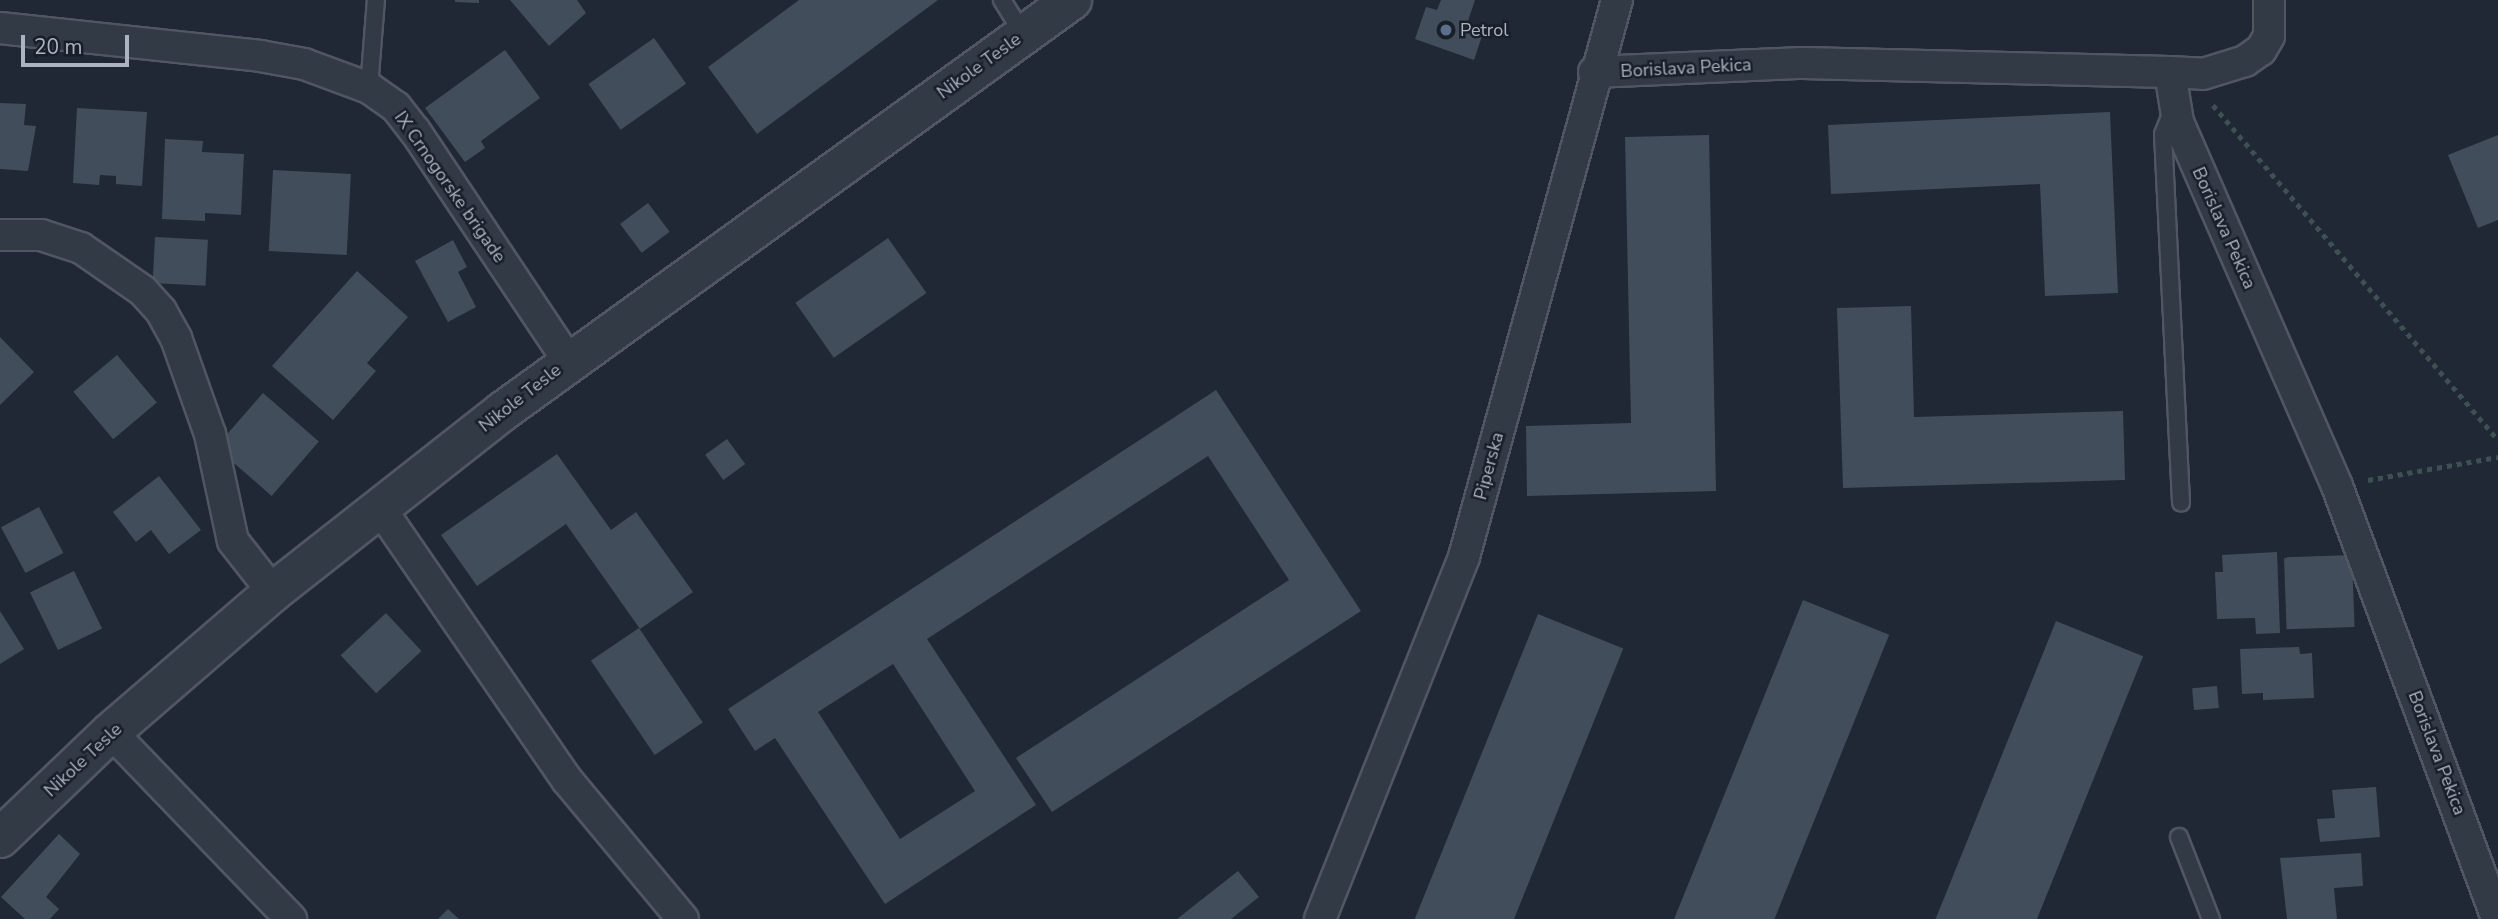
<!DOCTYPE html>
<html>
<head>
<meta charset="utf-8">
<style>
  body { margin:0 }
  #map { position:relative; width:2498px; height:919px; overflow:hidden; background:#1f2834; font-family:"Nunito Sans",sans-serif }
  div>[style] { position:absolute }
  .building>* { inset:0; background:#424d5c; transform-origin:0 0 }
  .path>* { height:4.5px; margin-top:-2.25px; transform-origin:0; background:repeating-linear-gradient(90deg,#3e5053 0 5px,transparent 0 10px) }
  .roads { filter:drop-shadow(2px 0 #505763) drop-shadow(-2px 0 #505763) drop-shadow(0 2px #505763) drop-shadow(0 -2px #505763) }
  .service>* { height:16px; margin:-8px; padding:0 8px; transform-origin:8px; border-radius:8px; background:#323a45 }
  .minor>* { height:30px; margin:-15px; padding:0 15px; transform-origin:15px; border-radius:15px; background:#323a45 }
  .tertiary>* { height:38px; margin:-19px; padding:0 19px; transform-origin:19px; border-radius:19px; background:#323a45 }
  .dots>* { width:19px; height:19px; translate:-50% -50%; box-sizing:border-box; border:4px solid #181f29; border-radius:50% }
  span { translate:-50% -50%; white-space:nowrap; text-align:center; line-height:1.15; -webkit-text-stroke:5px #181f29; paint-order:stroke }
  .poi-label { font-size:18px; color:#acb4c2 }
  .left { translate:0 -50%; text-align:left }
  .street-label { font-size:18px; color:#acb4c2 }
  .scale { position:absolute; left:21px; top:35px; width:108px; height:32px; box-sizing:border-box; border:4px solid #acb4c2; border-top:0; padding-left:9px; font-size:21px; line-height:24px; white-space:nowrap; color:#acb4c2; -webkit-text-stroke:5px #181f29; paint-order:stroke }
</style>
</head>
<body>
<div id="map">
  <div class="building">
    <div style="clip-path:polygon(455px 0,479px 0,479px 3px,455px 2px)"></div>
    <div style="clip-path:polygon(510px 0,577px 0,586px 13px,549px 46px)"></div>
    <div style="clip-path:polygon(799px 0,938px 0,757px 134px,708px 67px)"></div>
    <div style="clip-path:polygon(1441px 0,1475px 0,1466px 27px,1483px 33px,1474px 60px,1415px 39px,1426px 7px,1437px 10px)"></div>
    <div style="left:654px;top:38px;width:56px;height:80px;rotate:55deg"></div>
    <div style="clip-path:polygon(505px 50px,540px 98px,481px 141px,485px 148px,465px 162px,425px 108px)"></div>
    <div style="clip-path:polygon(0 103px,26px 104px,24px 125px,36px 126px,28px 171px,0 169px)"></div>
    <div style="clip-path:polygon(77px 108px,147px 112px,142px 186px,116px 184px,116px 176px,100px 175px,99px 185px,73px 183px)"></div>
    <div style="clip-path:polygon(2110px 112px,2118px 293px,2045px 296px,2040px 184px,1831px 194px,1828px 125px)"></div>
    <div style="clip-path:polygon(1709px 135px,1716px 491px,1527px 496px,1526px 426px,1631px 423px,1625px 137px)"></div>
    <div style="clip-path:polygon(2498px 135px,2498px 220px,2478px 228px,2448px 155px)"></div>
    <div style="clip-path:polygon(165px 139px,203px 141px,202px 152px,244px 154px,241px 215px,205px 213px,205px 221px,162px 219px)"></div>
    <div style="left:273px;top:170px;width:78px;height:81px;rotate:3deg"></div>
    <div style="left:648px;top:203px;width:36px;height:35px;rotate:53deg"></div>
    <div style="left:155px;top:237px;width:53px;height:46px;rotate:3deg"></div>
    <div style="left:888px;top:238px;width:67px;height:113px;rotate:55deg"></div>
    <div style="clip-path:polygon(453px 240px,467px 267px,458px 272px,476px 307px,448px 322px,415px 261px)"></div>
    <div style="clip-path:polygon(357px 271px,408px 317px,367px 363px,376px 371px,333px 420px,272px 366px)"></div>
    <div style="clip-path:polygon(1911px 306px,1914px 417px,2123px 411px,2125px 480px,1843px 488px,1837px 308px)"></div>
    <div style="clip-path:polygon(0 337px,34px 372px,0 405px)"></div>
    <div style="left:117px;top:355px;width:62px;height:57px;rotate:50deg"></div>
    <div style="clip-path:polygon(evenodd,1216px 390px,1361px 611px,1052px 812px,1016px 758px,1289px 580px,1208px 456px,927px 639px,1036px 805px,885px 904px,775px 738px,755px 751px,728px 709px,1216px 390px,893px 664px,975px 791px,900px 839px,818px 712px,893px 664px)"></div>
    <div style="left:263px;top:393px;width:74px;height:72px;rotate:41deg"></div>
    <div style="left:727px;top:439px;width:31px;height:27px;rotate:54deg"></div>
    <div style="clip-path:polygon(557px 454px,611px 530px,636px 512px,693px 592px,640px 629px,566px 524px,477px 586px,441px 535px)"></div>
    <div style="clip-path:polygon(159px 476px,201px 530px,169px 554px,151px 530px,136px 542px,113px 512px)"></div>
    <div style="left:39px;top:507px;width:52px;height:43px;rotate:62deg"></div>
    <div style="clip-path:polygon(2277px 552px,2280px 633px,2256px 634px,2255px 618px,2217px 619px,2215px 572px,2223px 572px,2222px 555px)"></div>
    <div style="left:2352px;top:555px;width:72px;height:68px;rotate:88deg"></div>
    <div style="left:74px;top:571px;width:64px;height:49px;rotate:64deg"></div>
    <div style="left:1803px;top:600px;width:93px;height:345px;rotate:22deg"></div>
    <div style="clip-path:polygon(0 611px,24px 649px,0 664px)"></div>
    <div style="left:386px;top:613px;width:52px;height:62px;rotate:47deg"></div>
    <div style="left:1538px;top:614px;width:92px;height:330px;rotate:22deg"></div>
    <div style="left:2056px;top:621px;width:94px;height:322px;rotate:22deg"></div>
    <div style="left:639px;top:628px;width:114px;height:58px;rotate:56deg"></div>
    <div style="clip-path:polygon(2299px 647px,2300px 654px,2312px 653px,2314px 698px,2263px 700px,2263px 693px,2242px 694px,2240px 649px)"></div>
    <div style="left:2217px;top:686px;width:22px;height:25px;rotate:85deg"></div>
    <div style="clip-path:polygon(2376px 787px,2380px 837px,2320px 842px,2317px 819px,2335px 818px,2332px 790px)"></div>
    <div style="clip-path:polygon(59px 834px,80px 854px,46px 897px,59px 909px,50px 919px,25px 919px,1px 897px)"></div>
    <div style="clip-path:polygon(2361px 853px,2363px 886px,2334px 888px,2337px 919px,2287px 919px,2280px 858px)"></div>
    <div style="clip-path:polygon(1238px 871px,1259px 897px,1231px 919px,1177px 919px)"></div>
    <div style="clip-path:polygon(448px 909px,459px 919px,438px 919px)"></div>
  </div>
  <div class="path">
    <div style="left:2213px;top:105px;width:440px;rotate:49.6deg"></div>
    <div style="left:2368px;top:480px;width:132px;rotate:-10deg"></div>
  </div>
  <div class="roads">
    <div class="service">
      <div style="left:1002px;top:0;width:40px;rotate:58deg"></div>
      <div style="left:369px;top:88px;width:88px;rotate:-85.5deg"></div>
      <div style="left:2172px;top:112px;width:24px;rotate:112deg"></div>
      <div style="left:2163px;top:134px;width:369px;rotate:87.2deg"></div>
      <div style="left:2179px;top:837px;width:88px;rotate:68.7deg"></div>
    </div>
    <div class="minor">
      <div style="left:0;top:28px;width:262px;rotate:6.1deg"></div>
      <div style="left:260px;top:56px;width:45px;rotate:10.3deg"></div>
      <div style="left:304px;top:64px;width:69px;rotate:20.3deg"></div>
      <div style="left:369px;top:88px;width:33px;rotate:35deg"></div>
      <div style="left:396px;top:107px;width:31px;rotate:52deg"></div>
      <div style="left:415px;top:131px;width:275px;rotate:56.3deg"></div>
      <div style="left:1594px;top:72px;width:209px;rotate:-2.5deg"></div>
      <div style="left:1803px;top:63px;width:367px;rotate:1.4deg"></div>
      <div style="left:2170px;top:72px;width:51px;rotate:80.9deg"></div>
      <div style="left:2178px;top:122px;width:397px;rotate:66.4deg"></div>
      <div style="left:2337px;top:486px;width:462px;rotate:69.7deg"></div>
      <div style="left:2170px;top:72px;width:33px;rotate:3deg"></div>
      <div style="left:2203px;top:74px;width:44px;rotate:-17.2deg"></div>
      <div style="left:2245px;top:61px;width:19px;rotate:-35deg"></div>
      <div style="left:2261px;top:50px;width:16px;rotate:-60deg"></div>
      <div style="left:2269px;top:36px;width:36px;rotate:-90deg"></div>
      <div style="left:0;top:235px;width:41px"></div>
      <div style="left:41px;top:235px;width:42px;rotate:18deg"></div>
      <div style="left:81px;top:248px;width:75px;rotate:34.7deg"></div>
      <div style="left:143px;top:291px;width:27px;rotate:48deg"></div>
      <div style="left:161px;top:311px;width:31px;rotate:61deg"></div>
      <div style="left:176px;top:338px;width:102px;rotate:70.5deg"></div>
      <div style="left:210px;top:434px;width:109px;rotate:77.9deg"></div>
      <div style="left:233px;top:541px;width:65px;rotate:51.9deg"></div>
      <div style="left:380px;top:508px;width:330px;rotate:55.5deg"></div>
      <div style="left:567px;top:780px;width:181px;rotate:50.2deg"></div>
      <div style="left:111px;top:732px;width:260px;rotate:46.1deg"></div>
      <div style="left:1320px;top:919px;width:390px;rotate:-68.3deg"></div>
      <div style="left:1464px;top:557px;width:578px;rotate:-74.64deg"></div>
    </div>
    <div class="tertiary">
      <div style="left:0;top:838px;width:153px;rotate:-43.7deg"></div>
      <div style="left:111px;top:732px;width:214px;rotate:-40.8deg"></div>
      <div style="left:273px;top:592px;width:293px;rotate:-38.2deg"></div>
      <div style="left:503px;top:411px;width:702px;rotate:-35.84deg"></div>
    </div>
  </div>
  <div class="dots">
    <div style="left:1446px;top:30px;background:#5c6f8a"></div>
  </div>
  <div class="poi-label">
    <span class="left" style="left:1460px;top:30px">Petrol</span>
  </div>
  <div class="street-label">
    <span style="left:979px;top:66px;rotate:-36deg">Nikole Tesle</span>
    <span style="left:1686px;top:68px;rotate:-3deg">Borislava Pekica</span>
    <span style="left:450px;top:187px;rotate:55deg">IX Crnogorske brigade</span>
    <span style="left:2224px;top:228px;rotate:66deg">Borislava Pekica</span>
    <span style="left:520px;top:398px;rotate:-38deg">Nikole Tesle</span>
    <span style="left:1489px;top:466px;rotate:-75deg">Piperska</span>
    <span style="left:2437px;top:753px;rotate:69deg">Borislava Pekica</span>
    <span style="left:83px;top:760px;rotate:-43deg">Nikole Tesle</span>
  </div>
  <div class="scale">20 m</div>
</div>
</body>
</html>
